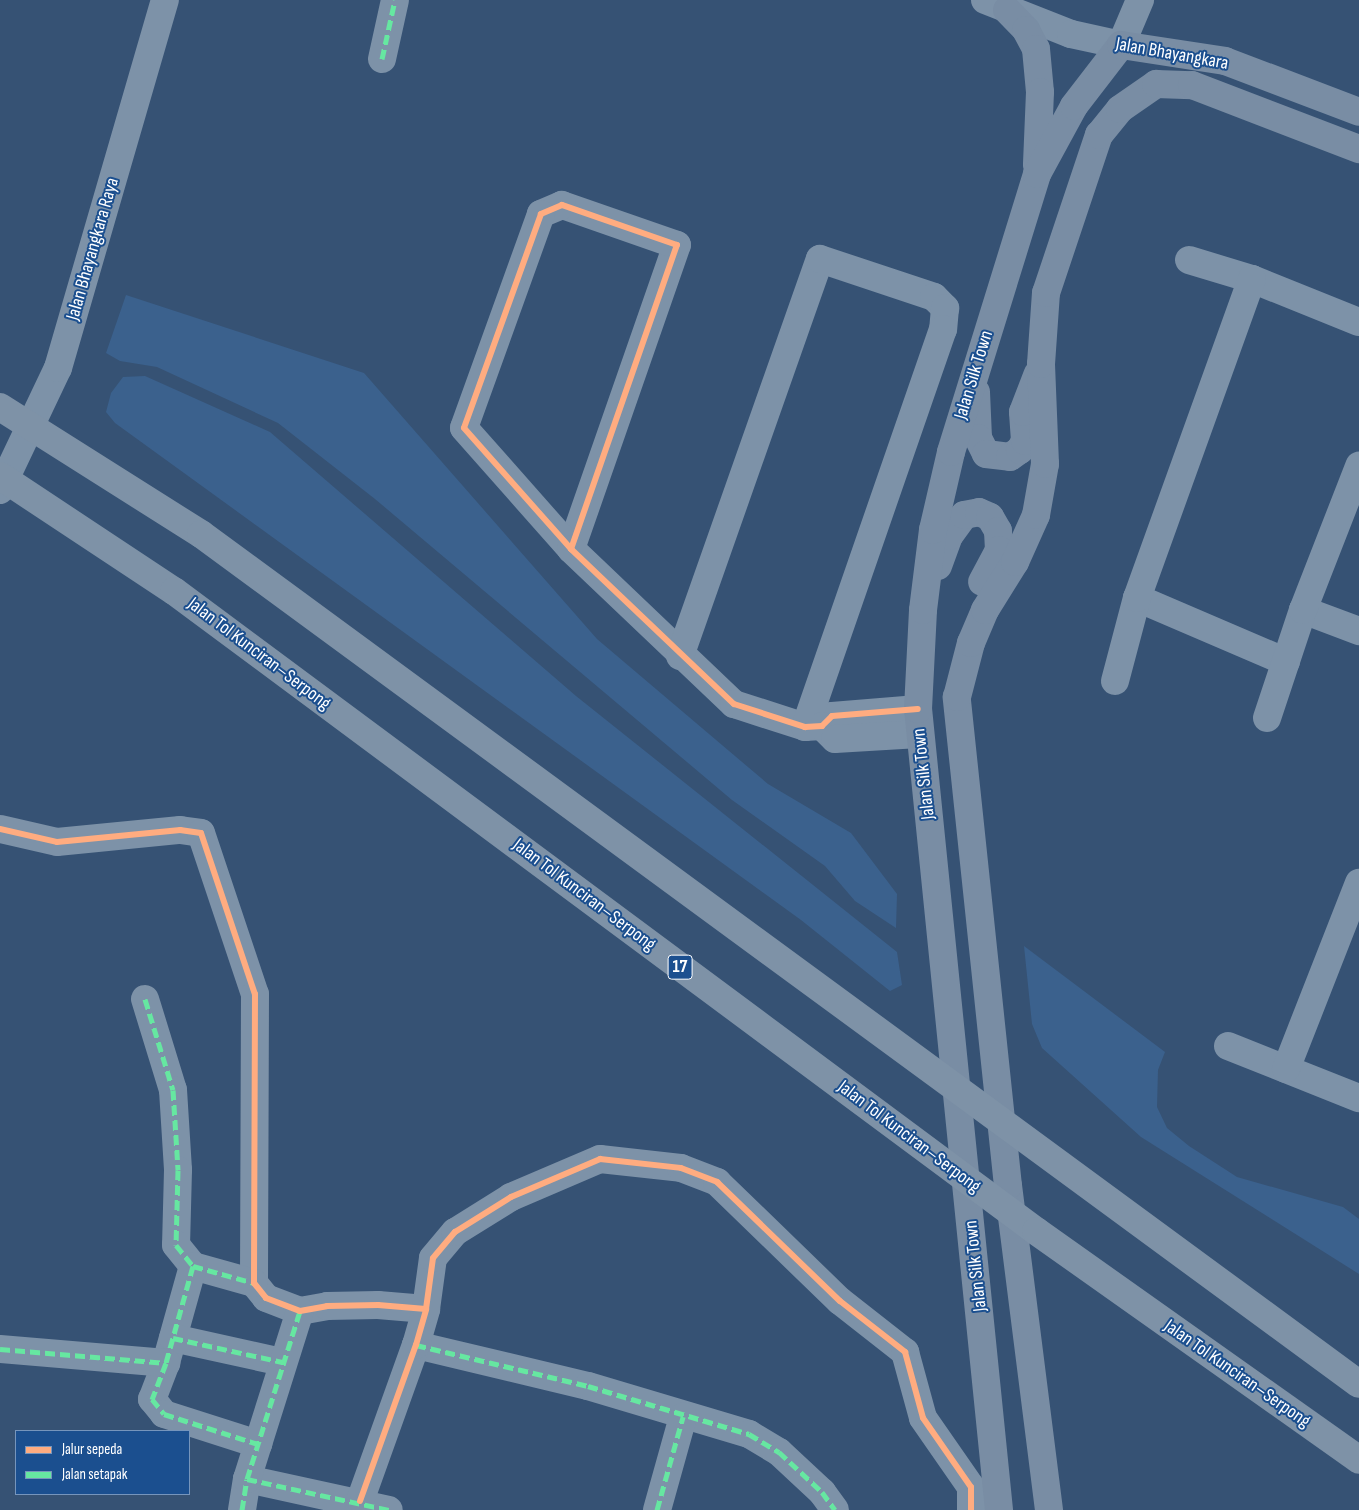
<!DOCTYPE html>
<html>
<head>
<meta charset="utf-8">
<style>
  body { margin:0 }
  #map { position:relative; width:1359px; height:1510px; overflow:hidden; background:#365274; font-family:"Sofia Sans Condensed",sans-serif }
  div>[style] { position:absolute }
  .water>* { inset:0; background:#3b618d }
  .minor>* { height:28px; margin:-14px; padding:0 14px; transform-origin:14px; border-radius:14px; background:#7d92a8 }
  .tertiary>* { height:28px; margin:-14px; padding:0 14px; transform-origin:14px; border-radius:14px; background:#7d92a8 }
  .secondary>* { height:28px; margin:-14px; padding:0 14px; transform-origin:14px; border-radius:14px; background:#798da4 }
  .motorway-bridge>* { height:28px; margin:-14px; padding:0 14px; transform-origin:14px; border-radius:14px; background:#7e92a7 }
  .quiet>* { height:5px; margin-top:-2.5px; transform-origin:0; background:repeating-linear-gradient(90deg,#66e7a1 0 10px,transparent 0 15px) }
  .cycleway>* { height:6px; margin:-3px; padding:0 3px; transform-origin:3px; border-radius:3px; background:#ffac80 }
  span { translate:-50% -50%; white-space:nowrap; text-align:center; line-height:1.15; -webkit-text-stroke:4px #1b4f8f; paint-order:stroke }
  .shield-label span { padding:1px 4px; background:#1b4f8f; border:1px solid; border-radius:4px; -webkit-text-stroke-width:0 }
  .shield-label { font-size:18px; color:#fff; font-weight:700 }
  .street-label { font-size:19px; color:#fff }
  .legend { position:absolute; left:15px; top:1430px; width:175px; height:65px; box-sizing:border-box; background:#1b4f8f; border:1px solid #7695bc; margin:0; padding:6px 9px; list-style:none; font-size:15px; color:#fff }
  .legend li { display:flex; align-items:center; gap:10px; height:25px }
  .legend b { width:25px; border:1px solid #7695bc }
</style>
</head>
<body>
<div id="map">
  <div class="water">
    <div style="clip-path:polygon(126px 295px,364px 373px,597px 639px,768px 784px,851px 833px,897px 894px,896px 928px,855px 901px,825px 866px,732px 800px,375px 499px,278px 423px,157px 367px,120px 361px,106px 353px)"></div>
    <div style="clip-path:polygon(145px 376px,270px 432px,576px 696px,897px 952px,902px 985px,890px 991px,801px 920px,115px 423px,106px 412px,111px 393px,123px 377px)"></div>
    <div style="clip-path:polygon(1024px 946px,1165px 1052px,1158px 1070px,1157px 1107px,1167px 1128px,1189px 1146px,1237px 1177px,1343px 1207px,1359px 1219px,1359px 1274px,1141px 1137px,1042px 1048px,1032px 1024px)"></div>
  </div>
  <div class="minor">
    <div style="left:1121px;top:45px;width:49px;rotate:-67.1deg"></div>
    <div style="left:382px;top:59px;width:60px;rotate:-77.6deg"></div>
    <div style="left:1189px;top:260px;width:66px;rotate:16.8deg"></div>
    <div style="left:1252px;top:279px;width:115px;rotate:21.9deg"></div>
    <div style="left:571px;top:549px;width:322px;rotate:-70.8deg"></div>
    <div style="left:677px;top:245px;width:122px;rotate:-160.8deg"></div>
    <div style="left:562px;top:205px;width:23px;rotate:157deg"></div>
    <div style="left:541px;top:214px;width:227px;rotate:109.8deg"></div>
    <div style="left:464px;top:428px;width:162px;rotate:48.5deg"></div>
    <div style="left:571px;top:549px;width:225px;rotate:43.6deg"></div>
    <div style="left:734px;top:704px;width:75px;rotate:17.9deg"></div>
    <div style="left:805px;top:727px;width:17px;rotate:-3deg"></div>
    <div style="left:822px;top:726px;width:14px;rotate:-45deg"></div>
    <div style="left:832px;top:716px;width:86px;rotate:-4.7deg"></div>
    <div style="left:1137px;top:598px;width:162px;rotate:23.2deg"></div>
    <div style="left:1303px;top:610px;width:60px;rotate:20.6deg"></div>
    <div style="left:680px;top:656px;width:421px;rotate:-70.6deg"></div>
    <div style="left:820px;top:259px;width:120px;rotate:18.4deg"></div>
    <div style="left:934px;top:297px;width:16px;rotate:45deg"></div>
    <div style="left:945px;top:308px;width:21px;rotate:95deg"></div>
    <div style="left:943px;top:329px;width:421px;rotate:109.1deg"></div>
    <div style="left:1115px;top:681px;width:86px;rotate:-75.2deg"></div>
    <div style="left:1137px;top:598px;width:339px;rotate:-70.2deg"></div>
    <div style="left:1267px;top:718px;width:114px;rotate:-71.6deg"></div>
    <div style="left:1303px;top:610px;width:155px;rotate:-68.7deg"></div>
    <div style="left:822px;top:726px;width:18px;rotate:45deg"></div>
    <div style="left:835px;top:739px;width:84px;rotate:-3.4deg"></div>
    <div style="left:0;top:829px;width:58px;rotate:12.8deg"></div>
    <div style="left:57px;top:842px;width:124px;rotate:-5.6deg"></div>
    <div style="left:180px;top:830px;width:21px;rotate:8deg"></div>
    <div style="left:201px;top:833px;width:170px;rotate:71.5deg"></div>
    <div style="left:255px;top:994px;width:289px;rotate:90.2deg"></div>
    <div style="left:254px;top:1283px;width:19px;rotate:51deg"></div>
    <div style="left:266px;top:1298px;width:36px;rotate:21deg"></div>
    <div style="left:300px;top:1311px;width:27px;rotate:-10deg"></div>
    <div style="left:327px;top:1306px;width:51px;rotate:-1.1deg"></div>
    <div style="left:378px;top:1305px;width:48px;rotate:4.8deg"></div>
    <div style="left:145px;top:999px;width:95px;rotate:72.9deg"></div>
    <div style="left:173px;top:1090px;width:80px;rotate:86.4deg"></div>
    <div style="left:178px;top:1170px;width:75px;rotate:91.5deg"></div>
    <div style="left:176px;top:1245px;width:27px;rotate:51deg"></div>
    <div style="left:193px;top:1266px;width:63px;rotate:15.6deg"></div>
    <div style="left:1228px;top:1046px;width:141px;rotate:21.7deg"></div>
    <div style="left:1286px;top:1069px;width:200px;rotate:-68.6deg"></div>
    <div style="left:193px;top:1266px;width:101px;rotate:105.6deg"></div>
    <div style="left:166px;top:1363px;width:39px;rotate:111deg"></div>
    <div style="left:152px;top:1399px;width:19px;rotate:51deg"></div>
    <div style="left:164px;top:1414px;width:99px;rotate:17.7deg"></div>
    <div style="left:173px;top:1338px;width:112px;rotate:12.4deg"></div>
    <div style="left:416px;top:1345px;width:177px;rotate:13.4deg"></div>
    <div style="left:588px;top:1386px;width:168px;rotate:16.6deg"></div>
    <div style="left:749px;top:1434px;width:35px;rotate:31deg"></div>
    <div style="left:779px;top:1452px;width:59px;rotate:42.9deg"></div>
    <div style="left:822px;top:1492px;width:22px;rotate:54deg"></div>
    <div style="left:0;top:1349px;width:167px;rotate:4.8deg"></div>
    <div style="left:247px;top:1479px;width:145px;rotate:12.3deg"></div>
    <div style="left:360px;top:1501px;width:166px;rotate:-70.3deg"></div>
    <div style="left:416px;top:1345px;width:37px;rotate:-74deg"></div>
    <div style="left:426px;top:1309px;width:51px;rotate:-82.2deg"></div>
    <div style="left:433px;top:1258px;width:34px;rotate:-50deg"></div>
    <div style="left:455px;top:1232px;width:66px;rotate:-32deg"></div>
    <div style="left:511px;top:1197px;width:97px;rotate:-23.1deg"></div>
    <div style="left:600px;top:1159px;width:81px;rotate:6.3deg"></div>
    <div style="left:681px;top:1168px;width:39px;rotate:21deg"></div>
    <div style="left:717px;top:1182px;width:171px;rotate:44.1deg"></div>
    <div style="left:840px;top:1301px;width:83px;rotate:38.1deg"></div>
    <div style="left:905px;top:1352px;width:68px;rotate:74.7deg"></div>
    <div style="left:923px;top:1418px;width:84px;rotate:55.2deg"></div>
    <div style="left:971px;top:1487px;width:23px;rotate:90deg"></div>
    <div style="left:242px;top:1510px;width:31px;rotate:-81deg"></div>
    <div style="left:247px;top:1479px;width:176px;rotate:-72.5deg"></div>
    <div style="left:657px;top:1510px;width:97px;rotate:-74.4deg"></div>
  </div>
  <div class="tertiary">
    <div style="left:985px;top:0;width:92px;rotate:21.6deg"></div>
    <div style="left:1071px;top:34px;width:51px;rotate:12.4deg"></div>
    <div style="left:0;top:490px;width:135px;rotate:-64.6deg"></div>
    <div style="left:58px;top:368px;width:383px;rotate:-73.8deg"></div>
  </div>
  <div class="secondary">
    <div style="left:1007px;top:10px;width:28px;rotate:46deg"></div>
    <div style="left:1026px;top:30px;width:21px;rotate:62deg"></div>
    <div style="left:1036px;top:49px;width:43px;rotate:84.7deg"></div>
    <div style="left:1040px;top:92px;width:73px;rotate:92.4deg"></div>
    <div style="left:976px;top:392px;width:46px;rotate:87.5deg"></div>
    <div style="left:978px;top:438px;width:18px;rotate:63deg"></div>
    <div style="left:986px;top:454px;width:24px;rotate:7deg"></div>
    <div style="left:1010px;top:457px;width:12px;rotate:-35deg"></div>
    <div style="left:1020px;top:450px;width:10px;rotate:-61deg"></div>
    <div style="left:1025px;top:441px;width:29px;rotate:-94deg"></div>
    <div style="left:1023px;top:412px;width:40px;rotate:-69deg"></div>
    <div style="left:938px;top:566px;width:32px;rotate:-70deg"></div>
    <div style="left:949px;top:536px;width:26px;rotate:-54deg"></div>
    <div style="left:964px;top:515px;width:15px;rotate:-11deg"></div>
    <div style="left:979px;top:512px;width:12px;rotate:24deg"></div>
    <div style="left:990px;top:517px;width:16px;rotate:60deg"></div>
    <div style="left:998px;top:531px;width:19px;rotate:87deg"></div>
    <div style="left:999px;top:550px;width:36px;rotate:118deg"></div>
    <div style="left:999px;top:1510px;width:805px;rotate:-95.77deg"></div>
    <div style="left:918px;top:709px;width:99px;rotate:-87.1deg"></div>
    <div style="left:923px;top:610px;width:81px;rotate:-82.9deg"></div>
    <div style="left:933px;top:530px;width:80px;rotate:-77deg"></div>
    <div style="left:951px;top:452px;width:291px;rotate:-72.8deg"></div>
    <div style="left:1037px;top:174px;width:77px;rotate:-61.4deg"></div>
    <div style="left:1074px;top:106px;width:77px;rotate:-52.4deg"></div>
    <div style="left:1121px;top:45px;width:105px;rotate:8.7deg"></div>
    <div style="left:1225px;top:61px;width:143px;rotate:20.8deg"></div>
    <div style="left:1049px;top:1510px;width:327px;rotate:-97.2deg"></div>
    <div style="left:1008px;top:1186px;width:492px;rotate:-96deg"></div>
    <div style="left:957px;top:697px;width:56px;rotate:-75.5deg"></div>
    <div style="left:971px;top:643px;width:36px;rotate:-67deg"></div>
    <div style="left:985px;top:610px;width:57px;rotate:-58deg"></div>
    <div style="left:1015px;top:562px;width:51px;rotate:-65.9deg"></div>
    <div style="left:1036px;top:515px;width:52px;rotate:-80deg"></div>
    <div style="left:1045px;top:464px;width:100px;rotate:-92.3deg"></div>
    <div style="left:1041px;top:364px;width:71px;rotate:-86deg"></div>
    <div style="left:1046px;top:293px;width:167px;rotate:-71.5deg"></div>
    <div style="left:1099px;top:135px;width:33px;rotate:-51deg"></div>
    <div style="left:1120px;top:109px;width:44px;rotate:-34.8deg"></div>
    <div style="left:1156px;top:84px;width:36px;rotate:2deg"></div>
    <div style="left:1192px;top:85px;width:179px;rotate:21deg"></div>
  </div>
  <div class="motorway-bridge">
    <div style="left:0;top:407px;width:238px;rotate:32.3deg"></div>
    <div style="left:201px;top:534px;width:1436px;rotate:36.28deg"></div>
    <div style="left:0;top:476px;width:209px;rotate:33.5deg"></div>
    <div style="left:174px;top:591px;width:1074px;rotate:36.59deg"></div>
    <div style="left:1036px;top:1231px;width:396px;rotate:35.3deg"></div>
  </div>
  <div class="quiet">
    <div style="left:382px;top:59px;width:60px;rotate:-77.6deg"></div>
    <div style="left:145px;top:999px;width:95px;rotate:72.9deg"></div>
    <div style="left:173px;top:1090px;width:80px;rotate:86.4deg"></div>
    <div style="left:178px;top:1170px;width:75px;rotate:91.5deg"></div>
    <div style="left:176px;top:1245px;width:27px;rotate:51deg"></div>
    <div style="left:193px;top:1266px;width:63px;rotate:15.6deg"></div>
    <div style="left:193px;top:1266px;width:101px;rotate:105.6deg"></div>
    <div style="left:166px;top:1363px;width:39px;rotate:111deg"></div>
    <div style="left:152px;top:1399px;width:19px;rotate:51deg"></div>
    <div style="left:164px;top:1414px;width:99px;rotate:17.7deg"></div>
    <div style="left:173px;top:1338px;width:112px;rotate:12.4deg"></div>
    <div style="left:416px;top:1345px;width:177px;rotate:13.4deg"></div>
    <div style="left:588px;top:1386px;width:168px;rotate:16.6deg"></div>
    <div style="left:749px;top:1434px;width:35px;rotate:31deg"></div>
    <div style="left:779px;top:1452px;width:59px;rotate:42.9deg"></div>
    <div style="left:822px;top:1492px;width:22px;rotate:54deg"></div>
    <div style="left:0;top:1349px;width:167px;rotate:4.8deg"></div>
    <div style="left:247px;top:1479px;width:145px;rotate:12.3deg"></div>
    <div style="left:242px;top:1510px;width:31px;rotate:-81deg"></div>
    <div style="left:247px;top:1479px;width:176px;rotate:-72.5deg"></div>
    <div style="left:657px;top:1510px;width:97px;rotate:-74.4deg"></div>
  </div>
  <div class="cycleway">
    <div style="left:571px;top:549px;width:322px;rotate:-70.8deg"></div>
    <div style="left:677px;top:245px;width:122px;rotate:-160.8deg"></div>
    <div style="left:562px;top:205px;width:23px;rotate:157deg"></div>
    <div style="left:541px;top:214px;width:227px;rotate:109.8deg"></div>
    <div style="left:464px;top:428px;width:162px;rotate:48.5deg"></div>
    <div style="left:571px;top:549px;width:225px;rotate:43.6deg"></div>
    <div style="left:734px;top:704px;width:75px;rotate:17.9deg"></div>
    <div style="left:805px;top:727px;width:17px;rotate:-3deg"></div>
    <div style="left:822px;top:726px;width:14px;rotate:-45deg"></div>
    <div style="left:832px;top:716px;width:86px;rotate:-4.7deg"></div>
    <div style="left:0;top:829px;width:58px;rotate:12.8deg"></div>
    <div style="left:57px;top:842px;width:124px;rotate:-5.6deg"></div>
    <div style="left:180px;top:830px;width:21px;rotate:8deg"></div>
    <div style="left:201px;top:833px;width:170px;rotate:71.5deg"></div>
    <div style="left:255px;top:994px;width:289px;rotate:90.2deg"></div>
    <div style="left:254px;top:1283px;width:19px;rotate:51deg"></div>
    <div style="left:266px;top:1298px;width:36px;rotate:21deg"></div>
    <div style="left:300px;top:1311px;width:27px;rotate:-10deg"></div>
    <div style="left:327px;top:1306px;width:51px;rotate:-1.1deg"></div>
    <div style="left:378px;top:1305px;width:48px;rotate:4.8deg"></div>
    <div style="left:360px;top:1501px;width:166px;rotate:-70.3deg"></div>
    <div style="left:416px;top:1345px;width:37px;rotate:-74deg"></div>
    <div style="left:426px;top:1309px;width:51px;rotate:-82.2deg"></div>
    <div style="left:433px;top:1258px;width:34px;rotate:-50deg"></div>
    <div style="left:455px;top:1232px;width:66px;rotate:-32deg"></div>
    <div style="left:511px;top:1197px;width:97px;rotate:-23.1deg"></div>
    <div style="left:600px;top:1159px;width:81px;rotate:6.3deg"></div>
    <div style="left:681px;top:1168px;width:39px;rotate:21deg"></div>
    <div style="left:717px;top:1182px;width:171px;rotate:44.1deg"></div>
    <div style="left:840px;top:1301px;width:83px;rotate:38.1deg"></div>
    <div style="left:905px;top:1352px;width:68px;rotate:74.7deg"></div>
    <div style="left:923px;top:1418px;width:84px;rotate:55.2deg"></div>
    <div style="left:971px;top:1487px;width:23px;rotate:90deg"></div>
  </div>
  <div class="shield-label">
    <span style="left:680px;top:967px">17</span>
  </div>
  <div class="street-label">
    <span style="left:1172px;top:54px;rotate:10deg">Jalan Bhayangkara</span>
    <span style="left:93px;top:249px;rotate:-74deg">Jalan Bhayangkara Raya</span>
    <span style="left:974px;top:375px;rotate:-73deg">Jalan Silk Town</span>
    <span style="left:259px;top:654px;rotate:37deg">Jalan Tol Kunciran–Serpong</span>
    <span style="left:924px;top:774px;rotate:-96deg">Jalan Silk Town</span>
    <span style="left:584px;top:895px;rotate:37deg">Jalan Tol Kunciran–Serpong</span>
    <span style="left:909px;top:1137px;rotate:37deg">Jalan Tol Kunciran–Serpong</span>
    <span style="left:976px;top:1266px;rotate:-96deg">Jalan Silk Town</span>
    <span style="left:1237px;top:1374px;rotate:35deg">Jalan Tol Kunciran–Serpong</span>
  </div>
  <ul class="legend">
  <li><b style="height:6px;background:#ffac80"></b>Jalur sepeda</li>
  <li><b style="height:6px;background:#66e7a1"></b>Jalan setapak</li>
  </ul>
</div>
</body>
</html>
